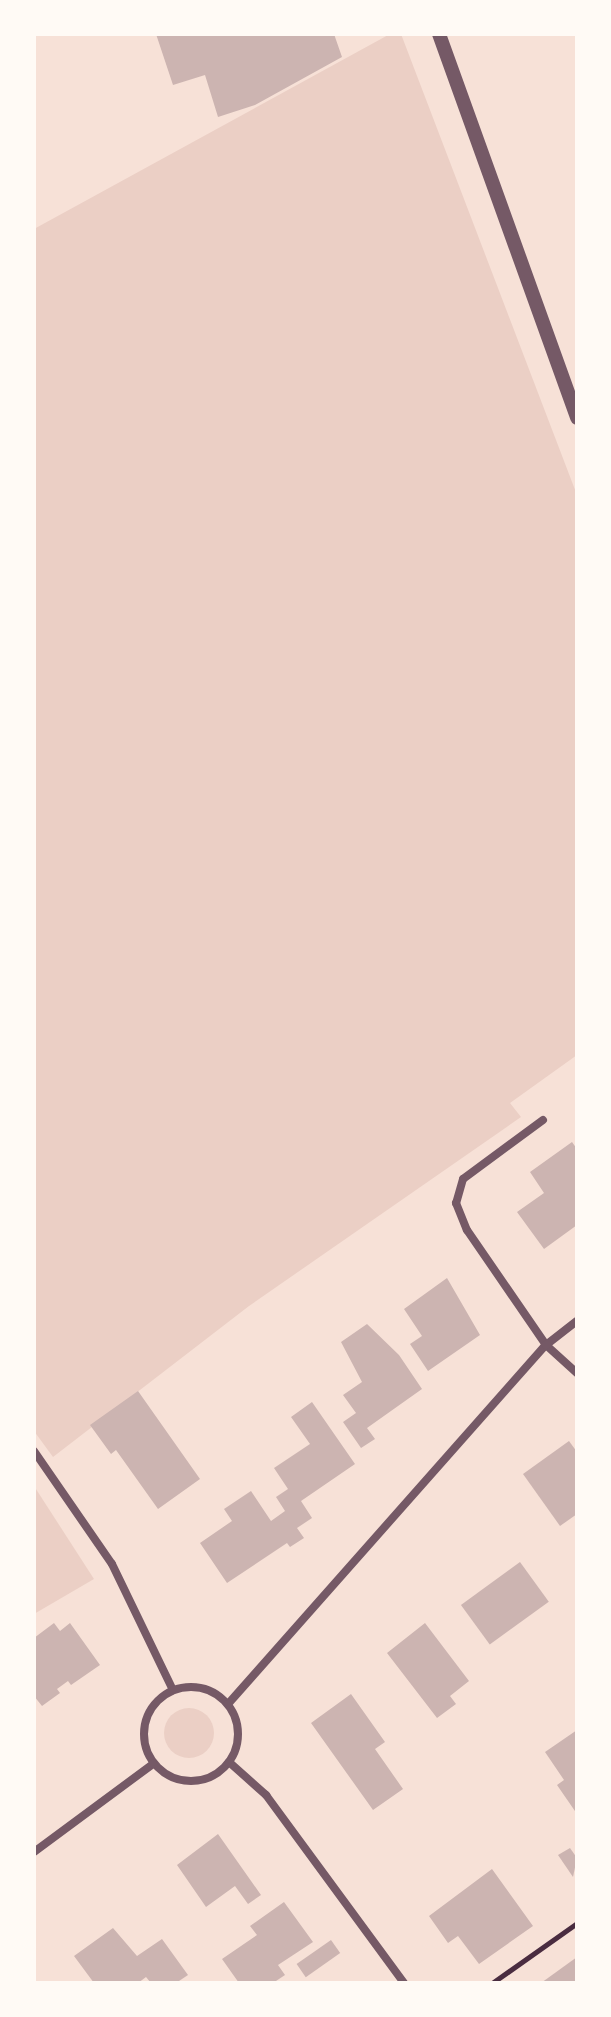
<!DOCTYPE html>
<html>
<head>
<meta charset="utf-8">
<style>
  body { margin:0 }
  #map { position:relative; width:611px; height:2017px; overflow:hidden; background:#f7e1d7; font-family:Spectral,serif }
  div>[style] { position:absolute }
  .green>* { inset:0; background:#ebcfc5 }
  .round { border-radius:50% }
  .building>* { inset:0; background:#ccb4b1; transform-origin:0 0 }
  .path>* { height:5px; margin:-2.5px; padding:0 2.5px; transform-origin:2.5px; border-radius:2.5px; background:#4a2c40 }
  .minor>* { height:8px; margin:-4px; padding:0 4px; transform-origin:4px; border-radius:4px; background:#755966 }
  .minor>.ring { margin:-4px; padding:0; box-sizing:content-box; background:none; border:8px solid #755966; border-radius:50% }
  .tertiary>* { height:14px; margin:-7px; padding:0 7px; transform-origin:7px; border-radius:7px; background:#755966 }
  span { translate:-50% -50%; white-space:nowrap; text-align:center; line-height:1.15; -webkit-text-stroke:8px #fffaf5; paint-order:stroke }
  .frame { position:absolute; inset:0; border:36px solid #fffaf5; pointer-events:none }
</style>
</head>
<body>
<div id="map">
  <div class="green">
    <div style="clip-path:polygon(390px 34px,401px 34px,577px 495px,577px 1055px,510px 1103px,521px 1117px,249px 1306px,53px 1457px,34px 1431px,34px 229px)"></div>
    <div style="clip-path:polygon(34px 1486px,94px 1579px,34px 1614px)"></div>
    <div class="round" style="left:164px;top:1708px;width:50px;height:50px"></div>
  </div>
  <div class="building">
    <div style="clip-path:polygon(156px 34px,334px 34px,342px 57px,255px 105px,218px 117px,205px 75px,173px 85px)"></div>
    <div style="clip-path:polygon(572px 1142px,577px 1149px,577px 1225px,544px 1249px,517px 1212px,544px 1193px,530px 1172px)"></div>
    <div style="clip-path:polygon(447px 1278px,480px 1335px,428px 1371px,410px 1344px,422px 1336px,404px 1309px)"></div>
    <div style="clip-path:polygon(367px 1324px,399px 1355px,422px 1389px,367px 1428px,375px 1439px,361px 1448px,343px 1422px,356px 1413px,343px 1395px,362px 1382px,341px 1342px)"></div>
    <div style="clip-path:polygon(138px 1391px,200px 1479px,158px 1509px,116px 1450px,111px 1454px,90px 1425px)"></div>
    <div style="clip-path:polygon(312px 1402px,355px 1464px,301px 1501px,312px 1518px,297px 1528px,304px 1538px,290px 1547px,287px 1543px,227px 1583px,200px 1543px,232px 1521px,224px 1509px,251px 1491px,271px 1521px,285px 1511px,276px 1497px,288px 1489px,274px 1468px,310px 1444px,291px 1417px)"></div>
    <div style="clip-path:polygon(569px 1441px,577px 1452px,577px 1514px,560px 1526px,523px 1474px)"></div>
    <div style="left:520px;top:1562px;width:49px;height:73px;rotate:54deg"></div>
    <div style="clip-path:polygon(54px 1623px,60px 1631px,70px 1623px,100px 1665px,71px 1685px,68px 1681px,57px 1689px,60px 1693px,42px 1706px,34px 1696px,34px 1638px)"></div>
    <div style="clip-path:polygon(425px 1623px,469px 1681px,450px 1696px,456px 1704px,437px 1718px,387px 1653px)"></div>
    <div style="clip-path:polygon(351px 1694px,385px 1742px,375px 1749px,403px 1789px,373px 1810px,311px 1723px)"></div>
    <div style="clip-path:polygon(577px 1730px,577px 1814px,557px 1785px,564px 1780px,545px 1752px)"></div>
    <div style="clip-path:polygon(218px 1834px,261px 1895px,248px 1904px,235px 1886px,206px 1907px,177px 1865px)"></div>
    <div style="clip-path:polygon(570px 1848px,577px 1858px,573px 1877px,558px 1855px)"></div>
    <div style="clip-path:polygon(492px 1869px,533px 1926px,479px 1964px,458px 1936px,448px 1943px,429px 1916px)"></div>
    <div style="clip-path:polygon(284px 1902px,313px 1942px,278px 1965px,285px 1975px,273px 1983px,239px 1983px,222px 1959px,257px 1935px,250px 1926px)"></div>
    <div style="clip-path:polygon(113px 1928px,137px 1956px,162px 1939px,188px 1975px,176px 1983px,151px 1983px,146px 1977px,138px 1983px,94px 1983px,74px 1956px)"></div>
    <div style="left:331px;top:1940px;width:16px;height:42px;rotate:55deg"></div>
    <div style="clip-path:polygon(577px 1957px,577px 1983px,541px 1983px)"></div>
  </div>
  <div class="path">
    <div style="left:492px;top:1983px;width:104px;rotate:-35.2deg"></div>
  </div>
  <div class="minor">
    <div style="left:543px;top:1120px;width:99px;rotate:143.6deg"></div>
    <div style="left:463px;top:1179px;width:25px;rotate:106deg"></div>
    <div style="left:456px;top:1203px;width:29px;rotate:68deg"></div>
    <div style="left:467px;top:1230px;width:140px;rotate:55.5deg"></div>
    <div style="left:546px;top:1345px;width:42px;rotate:42.1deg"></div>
    <div style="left:34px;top:1451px;width:137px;rotate:55.4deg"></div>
    <div style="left:112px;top:1564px;width:140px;rotate:64.2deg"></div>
    <div class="ring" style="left:144px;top:1687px;width:86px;height:86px"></div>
    <div style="left:228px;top:1704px;width:480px;rotate:-48.5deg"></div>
    <div style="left:546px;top:1345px;width:39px;rotate:-38deg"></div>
    <div style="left:229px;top:1762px;width:50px;rotate:41.7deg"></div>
    <div style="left:266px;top:1795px;width:233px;rotate:53.7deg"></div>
    <div style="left:34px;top:1852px;width:148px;rotate:-36.5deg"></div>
  </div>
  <div class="tertiary">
    <div style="left:439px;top:34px;width:408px;rotate:70.2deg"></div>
  </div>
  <div class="frame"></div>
</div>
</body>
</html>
